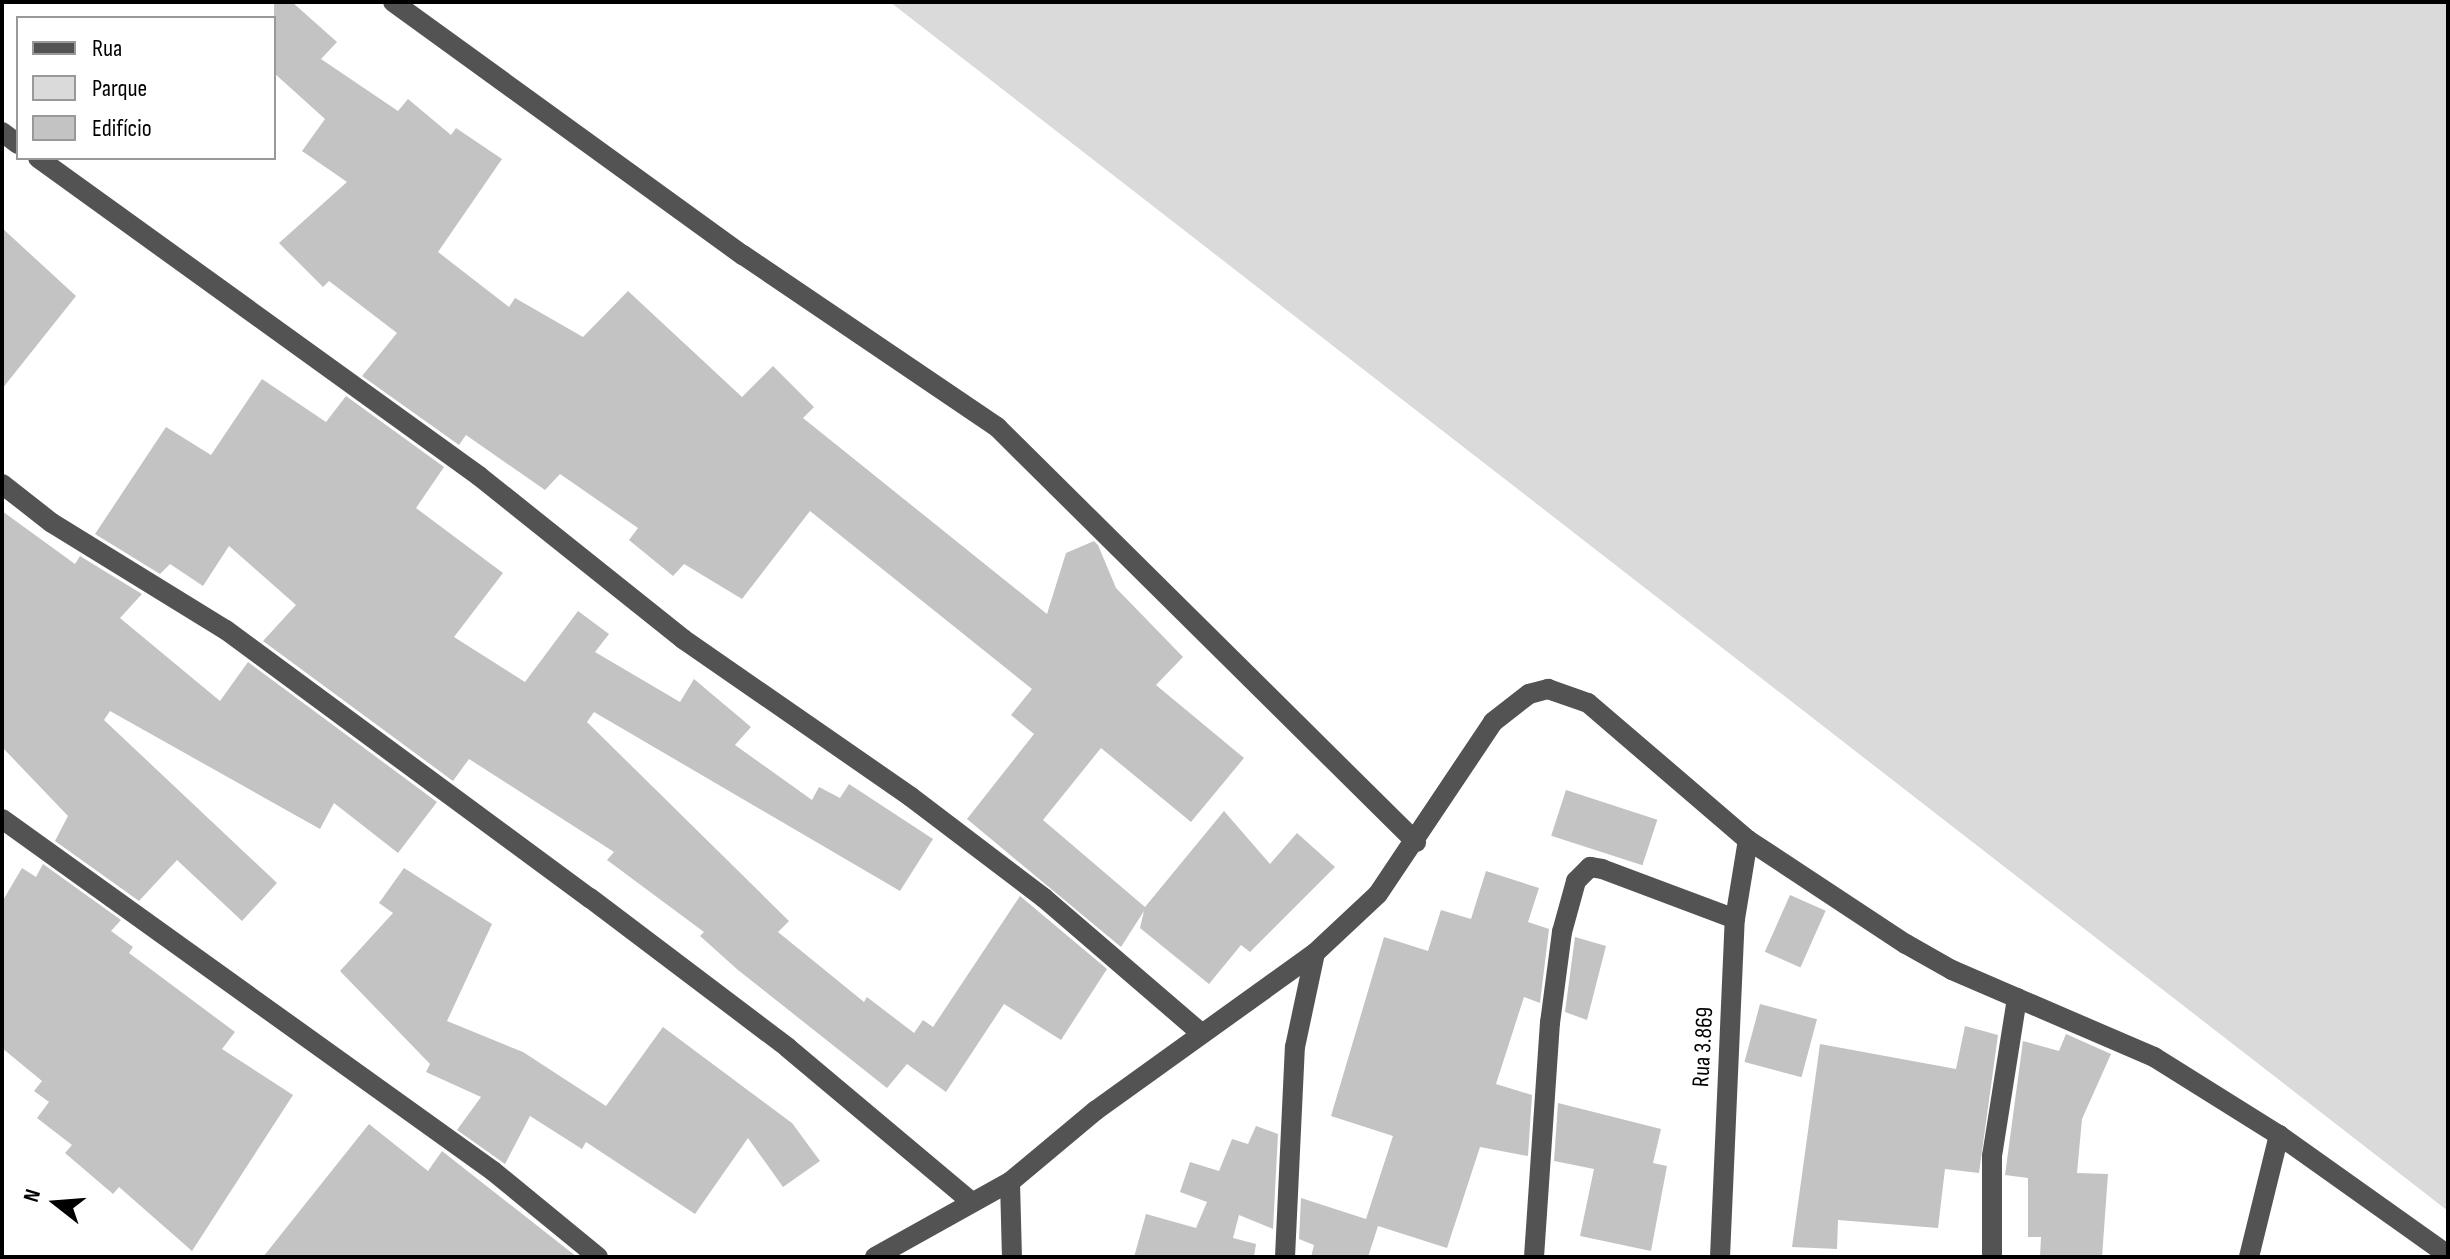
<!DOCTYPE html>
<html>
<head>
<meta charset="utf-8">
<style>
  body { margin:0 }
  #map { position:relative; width:2450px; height:1259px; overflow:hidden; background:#fff; font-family:"Sofia Sans Condensed",sans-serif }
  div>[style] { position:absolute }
  .green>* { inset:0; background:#dadada }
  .building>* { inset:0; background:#c3c3c3; transform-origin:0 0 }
  .minor>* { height:20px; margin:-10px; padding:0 10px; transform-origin:10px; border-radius:10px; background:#535353 }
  span { translate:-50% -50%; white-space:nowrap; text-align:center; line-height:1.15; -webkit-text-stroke:8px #fff; paint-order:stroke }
  .street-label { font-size:24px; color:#000 }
  .frame { position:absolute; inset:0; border:4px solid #000; pointer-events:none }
  .legend { position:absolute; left:16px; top:16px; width:260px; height:144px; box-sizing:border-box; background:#fff; border:2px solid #999; margin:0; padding:10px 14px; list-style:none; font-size:24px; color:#000 }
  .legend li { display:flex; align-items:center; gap:16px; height:40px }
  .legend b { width:40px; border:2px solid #999 }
  .north { position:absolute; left:16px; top:1163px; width:80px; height:80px; -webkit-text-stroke:6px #fff; paint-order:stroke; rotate:287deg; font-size:22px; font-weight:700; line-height:32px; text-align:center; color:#000 }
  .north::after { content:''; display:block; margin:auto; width:28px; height:36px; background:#000; clip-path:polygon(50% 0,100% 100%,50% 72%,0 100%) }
</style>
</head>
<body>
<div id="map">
  <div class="green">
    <div style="clip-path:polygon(890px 2px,2448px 2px,2448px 1211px)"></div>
  </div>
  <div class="building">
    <div style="clip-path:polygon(274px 2px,292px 2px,337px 42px,321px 59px,398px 111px,408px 99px,451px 135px,456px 128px,502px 159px,438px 252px,509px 307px,515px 298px,583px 337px,628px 291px,742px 397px,773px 366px,814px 407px,803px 418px,1047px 614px,1066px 553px,1094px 541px,1098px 545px,1116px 588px,1183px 657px,1156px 685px,1244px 758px,1191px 822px,1101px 748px,1043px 820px,1145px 907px,1224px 811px,1270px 864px,1297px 833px,1335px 867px,1250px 952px,1241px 945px,1209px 984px,1140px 928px,1144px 911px,1121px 947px,967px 819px,1034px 734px,1011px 715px,1032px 689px,810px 511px,742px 599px,684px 564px,673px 576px,629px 540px,638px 528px,560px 474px,545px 490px,466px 435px,459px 445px,362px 376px,397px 333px,329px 281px,323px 287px,279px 243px,347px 182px,302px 151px,325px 119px,274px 73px)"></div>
    <div style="clip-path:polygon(2px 228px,76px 296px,2px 389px)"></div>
    <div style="clip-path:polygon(262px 379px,326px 422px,346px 396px,444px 467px,416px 508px,503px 573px,454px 637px,525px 682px,578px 611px,609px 634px,595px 652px,680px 702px,694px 679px,751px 727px,735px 745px,812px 800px,819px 787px,840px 798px,849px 784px,933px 839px,900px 891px,594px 712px,587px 722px,789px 921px,778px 932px,864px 1002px,867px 997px,914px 1033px,923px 1020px,933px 1027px,1020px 896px,1107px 969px,1061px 1040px,1004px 1004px,946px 1092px,907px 1064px,887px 1088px,738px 970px,700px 936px,704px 932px,607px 860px,614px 852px,469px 759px,453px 781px,263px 641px,296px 605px,229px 546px,203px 586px,170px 564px,160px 574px,95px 534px,166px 427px,211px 455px)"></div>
    <div style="clip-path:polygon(2px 511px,75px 564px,80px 556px,142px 594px,120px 618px,220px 701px,248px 662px,437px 802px,398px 853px,334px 803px,320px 829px,110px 711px,104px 720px,277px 883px,242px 921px,177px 860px,139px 901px,55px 841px,68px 816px,2px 747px)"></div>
    <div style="left:1566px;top:790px;width:96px;height:48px;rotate:18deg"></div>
    <div style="clip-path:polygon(43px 864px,121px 920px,111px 931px,133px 947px,129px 953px,235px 1032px,222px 1049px,293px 1095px,192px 1251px,119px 1187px,113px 1194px,65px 1153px,72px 1145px,37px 1118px,49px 1102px,34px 1091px,42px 1081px,2px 1048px,2px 902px,22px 868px,36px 877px)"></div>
    <div style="clip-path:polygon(404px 868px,492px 924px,447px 1021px,523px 1052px,606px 1106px,663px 1027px,792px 1123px,820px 1161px,783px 1187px,748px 1138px,695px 1214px,586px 1142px,582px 1149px,530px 1116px,505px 1164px,457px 1130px,481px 1097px,426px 1072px,430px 1064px,340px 971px,393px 913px,379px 903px)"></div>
    <div style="clip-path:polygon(1486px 871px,1539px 888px,1528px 922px,1549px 929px,1540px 1003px,1524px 997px,1496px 1084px,1532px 1095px,1528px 1156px,1480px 1147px,1447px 1248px,1378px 1226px,1368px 1257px,1311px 1257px,1314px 1245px,1299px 1239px,1301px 1198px,1366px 1219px,1393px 1136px,1331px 1116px,1384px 937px,1428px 951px,1441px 910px,1471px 919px)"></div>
    <div style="left:1790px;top:895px;width:39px;height:62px;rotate:24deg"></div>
    <div style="clip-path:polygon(1575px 937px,1606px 946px,1587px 1020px,1565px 1012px)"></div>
    <div style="left:1760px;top:1004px;width:59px;height:60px;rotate:15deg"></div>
    <div style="clip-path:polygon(1965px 1026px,1998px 1035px,1979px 1173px,1945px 1169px,1938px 1228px,1838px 1220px,1837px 1249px,1792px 1247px,1820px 1044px,1956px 1069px)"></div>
    <div style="clip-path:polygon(2066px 1034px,2111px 1054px,2082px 1119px,2077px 1173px,2108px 1174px,2102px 1257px,2040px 1257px,2041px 1237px,2028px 1237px,2028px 1178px,2005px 1175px,2023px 1041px,2059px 1051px)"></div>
    <div style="clip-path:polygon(1558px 1103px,1661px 1129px,1653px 1163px,1667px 1166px,1651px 1251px,1580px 1236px,1594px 1169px,1554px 1161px)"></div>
    <div style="clip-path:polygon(369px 1124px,428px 1171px,442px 1151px,577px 1257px,263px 1257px)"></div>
    <div style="clip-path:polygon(1256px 1126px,1278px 1134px,1273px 1229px,1239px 1215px,1233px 1238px,1256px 1244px,1254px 1257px,1134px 1257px,1146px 1214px,1196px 1228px,1207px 1202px,1180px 1192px,1190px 1162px,1219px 1171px,1232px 1139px,1248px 1144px)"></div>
  </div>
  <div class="minor">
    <div style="left:393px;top:2px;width:432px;rotate:35.9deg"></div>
    <div style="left:743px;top:255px;width:307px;rotate:34.1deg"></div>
    <div style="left:997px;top:427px;width:590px;rotate:44.73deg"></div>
    <div style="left:2px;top:132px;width:20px;rotate:37deg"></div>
    <div style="left:38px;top:158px;width:544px;rotate:35.79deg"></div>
    <div style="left:479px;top:476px;width:261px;rotate:38.6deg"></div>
    <div style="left:683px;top:639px;width:277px;rotate:34.7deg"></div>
    <div style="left:911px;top:797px;width:167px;rotate:37.2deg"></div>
    <div style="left:1044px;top:898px;width:208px;rotate:40.7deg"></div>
    <div style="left:2px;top:484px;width:63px;rotate:38deg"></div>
    <div style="left:52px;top:523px;width:204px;rotate:31.6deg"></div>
    <div style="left:226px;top:630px;width:452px;rotate:36.4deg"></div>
    <div style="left:590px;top:898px;width:248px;rotate:37.1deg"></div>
    <div style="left:788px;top:1048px;width:236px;rotate:40deg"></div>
    <div style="left:2px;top:819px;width:604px;rotate:35.64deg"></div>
    <div style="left:493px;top:1171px;width:136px;rotate:39.3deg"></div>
    <div style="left:1010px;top:1182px;width:75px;rotate:88.5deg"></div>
    <div style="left:875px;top:1257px;width:154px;rotate:-29.1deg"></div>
    <div style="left:1010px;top:1182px;width:111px;rotate:-39.9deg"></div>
    <div style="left:1095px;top:1111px;width:271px;rotate:-35.7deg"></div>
    <div style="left:1315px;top:953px;width:86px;rotate:-43.1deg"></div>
    <div style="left:1378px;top:894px;width:207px;rotate:-56.2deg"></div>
    <div style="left:1493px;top:722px;width:46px;rotate:-37.9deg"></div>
    <div style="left:1529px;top:694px;width:20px;rotate:-15deg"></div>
    <div style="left:1548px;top:689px;width:42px;rotate:19.3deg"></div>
    <div style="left:1588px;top:703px;width:211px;rotate:40.6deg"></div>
    <div style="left:1748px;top:840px;width:189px;rotate:33.4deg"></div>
    <div style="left:1906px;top:944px;width:53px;rotate:29.5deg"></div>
    <div style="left:1952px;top:970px;width:220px;rotate:23.3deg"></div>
    <div style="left:2154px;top:1057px;width:147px;rotate:32deg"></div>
    <div style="left:2279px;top:1135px;width:207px;rotate:35.4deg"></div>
    <div style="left:1285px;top:1257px;width:210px;rotate:-87.3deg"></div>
    <div style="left:1295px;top:1047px;width:96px;rotate:-78deg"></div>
    <div style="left:1534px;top:1257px;width:235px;rotate:-86.1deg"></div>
    <div style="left:1550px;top:1023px;width:92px;rotate:-82.5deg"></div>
    <div style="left:1562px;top:932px;width:53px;rotate:-74.6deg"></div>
    <div style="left:1576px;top:881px;width:20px;rotate:-45deg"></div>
    <div style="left:1590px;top:867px;width:12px;rotate:9deg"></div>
    <div style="left:1602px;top:869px;width:142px;rotate:20.6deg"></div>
    <div style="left:1720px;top:1257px;width:338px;rotate:-87.5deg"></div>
    <div style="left:1735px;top:919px;width:80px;rotate:-80.7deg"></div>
    <div style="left:1992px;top:1257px;width:101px;rotate:-90deg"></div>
    <div style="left:1992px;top:1156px;width:160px;rotate:-81deg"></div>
    <div style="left:2249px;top:1257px;width:126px;rotate:-76.2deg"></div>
  </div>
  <div class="street-label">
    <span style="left:1703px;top:1047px;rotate:-87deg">Rua 3.869</span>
  </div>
  <div class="frame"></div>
  <ul class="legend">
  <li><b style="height:10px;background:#535353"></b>Rua</li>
  <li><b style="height:22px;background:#dadada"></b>Parque</li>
  <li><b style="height:22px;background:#c3c3c3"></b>Edifício</li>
  </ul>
  <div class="north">N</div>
</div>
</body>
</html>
